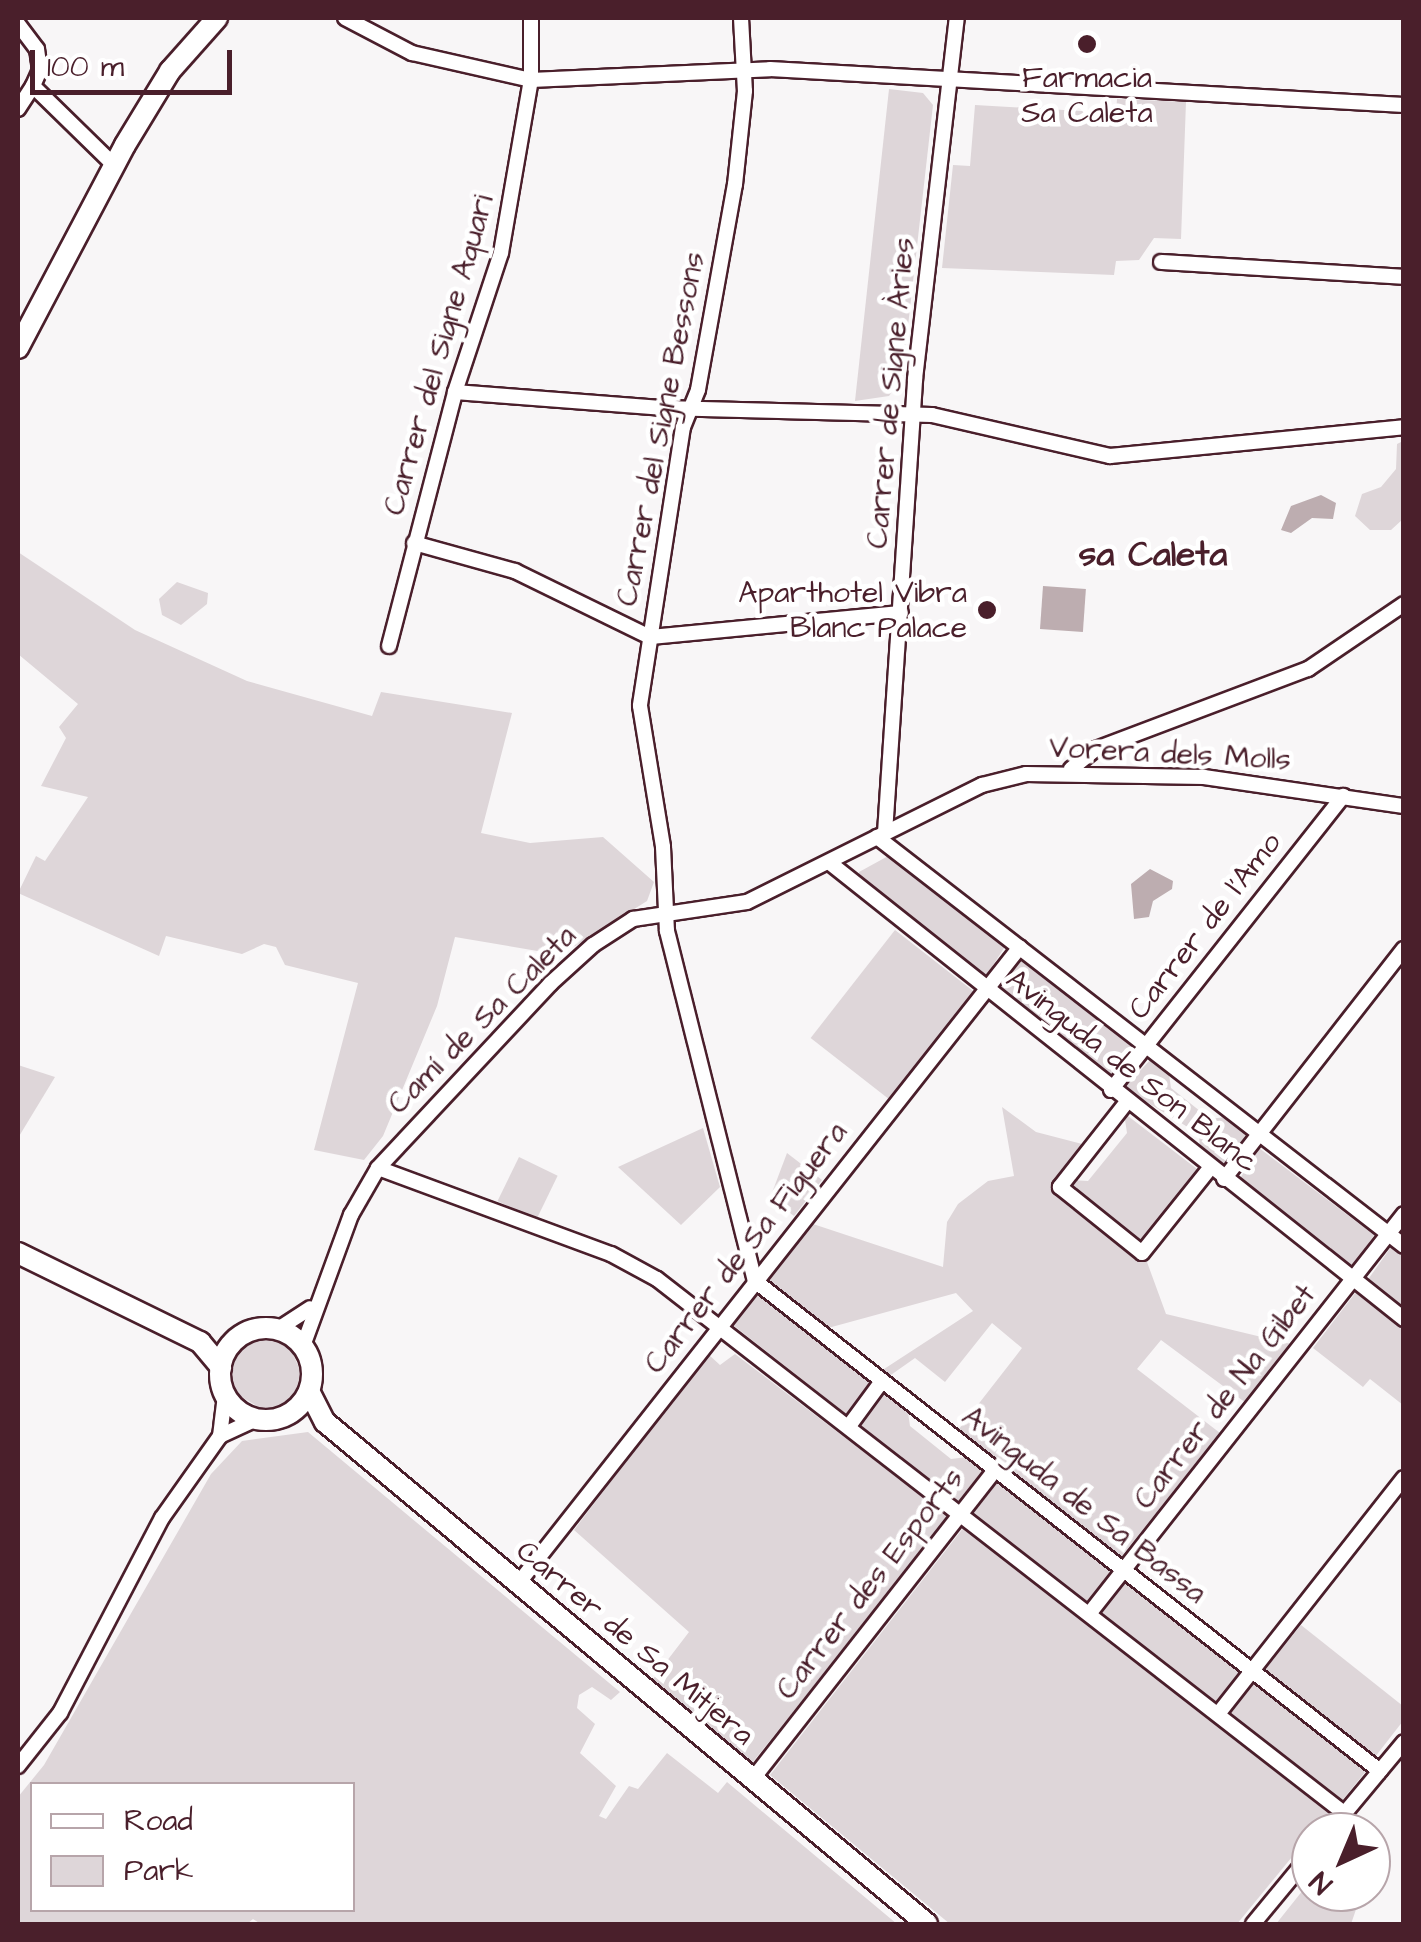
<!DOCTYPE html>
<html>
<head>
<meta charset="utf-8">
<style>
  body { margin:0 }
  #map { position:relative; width:1421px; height:1942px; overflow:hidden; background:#f8f6f7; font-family:"Architects Daughter",sans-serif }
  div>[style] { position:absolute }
  .green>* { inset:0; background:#ded6d9; transform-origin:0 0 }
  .water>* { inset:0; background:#bdadb0; transform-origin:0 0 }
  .roads { filter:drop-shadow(2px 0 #4a1f2b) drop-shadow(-2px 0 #4a1f2b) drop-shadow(0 2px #4a1f2b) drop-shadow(0 -2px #4a1f2b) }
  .street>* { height:14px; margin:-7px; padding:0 7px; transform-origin:7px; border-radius:7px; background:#fff }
  .secondary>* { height:20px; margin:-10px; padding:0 10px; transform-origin:10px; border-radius:10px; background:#fff }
  .secondary>.ring { margin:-10px; padding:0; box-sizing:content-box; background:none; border:20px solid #fff; border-radius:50% }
  .dots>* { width:28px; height:28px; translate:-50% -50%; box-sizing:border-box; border:5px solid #fff; border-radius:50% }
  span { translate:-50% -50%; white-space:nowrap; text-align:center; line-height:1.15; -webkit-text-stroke:9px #fff; paint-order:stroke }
  .poi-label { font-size:30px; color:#4a1f2b }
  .right { translate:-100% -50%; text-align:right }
  .street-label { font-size:30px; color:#4a1f2b }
  .quarter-label { font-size:35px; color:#4a1f2b; font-weight:700 }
  .frame { position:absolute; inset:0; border:20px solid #4a1f2b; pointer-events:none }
  .legend { position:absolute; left:30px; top:1782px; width:325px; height:130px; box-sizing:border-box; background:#fff; border:2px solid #b7a5aa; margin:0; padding:12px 18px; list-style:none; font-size:30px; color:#4a1f2b }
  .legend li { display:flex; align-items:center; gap:20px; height:50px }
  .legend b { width:50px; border:2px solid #b7a5aa }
  .north { position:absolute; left:1291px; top:1812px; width:100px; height:100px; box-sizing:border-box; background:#fff; border:2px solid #b7a5aa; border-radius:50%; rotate:224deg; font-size:28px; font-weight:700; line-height:40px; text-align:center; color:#4a1f2b }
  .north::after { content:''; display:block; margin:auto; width:35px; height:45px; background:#4a1f2b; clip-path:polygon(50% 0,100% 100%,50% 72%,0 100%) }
  .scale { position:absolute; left:30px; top:50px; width:202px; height:45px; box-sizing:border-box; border:5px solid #4a1f2b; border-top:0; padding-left:12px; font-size:30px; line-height:35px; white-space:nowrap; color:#4a1f2b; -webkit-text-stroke:8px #fff; paint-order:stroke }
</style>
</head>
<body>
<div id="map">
  <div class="green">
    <div style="clip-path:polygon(889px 89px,923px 93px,933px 105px,902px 379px,889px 396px,855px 401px)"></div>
    <div style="clip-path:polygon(1117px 99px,1186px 102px,1181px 239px,1154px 238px,1139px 260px,1116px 261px,1114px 275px,942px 268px,953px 165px,970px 166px,975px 105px,1116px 113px)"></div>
    <div style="clip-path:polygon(1403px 441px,1403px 519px,1391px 530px,1370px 530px,1355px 516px,1362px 494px,1381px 487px,1396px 469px,1397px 444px)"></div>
    <div style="clip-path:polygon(18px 552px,135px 630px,247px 681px,372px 716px,381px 692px,512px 713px,481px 833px,530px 843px,603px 837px,654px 882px,647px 901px,561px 955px,455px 937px,437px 1006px,383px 1136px,364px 1160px,314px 1150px,358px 983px,285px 965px,276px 947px,264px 944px,242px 954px,166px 936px,159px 956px,18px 893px,36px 856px,45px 861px,88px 797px,41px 786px,66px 738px,59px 727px,78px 704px,18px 654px)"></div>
    <div style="clip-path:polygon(177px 582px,208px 593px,207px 604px,181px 625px,162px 615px,159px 599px)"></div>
    <div style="clip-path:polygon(890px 855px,1006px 945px,986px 976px,859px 880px,859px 872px)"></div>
    <div style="left:895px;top:930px;width:100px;height:137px;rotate:38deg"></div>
    <div style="left:1023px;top:958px;width:143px;height:42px;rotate:38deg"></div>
    <div style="clip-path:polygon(1151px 1059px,1169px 1074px,1171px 1088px,1210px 1119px,1225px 1117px,1246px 1134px,1226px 1165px,1200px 1151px,1199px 1134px,1124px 1088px)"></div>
    <div style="clip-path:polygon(18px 1065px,55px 1077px,18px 1138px)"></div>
    <div style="clip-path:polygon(1002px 1107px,1036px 1132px,1086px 1145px,1071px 1180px,1088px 1181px,1127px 1133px,1124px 1113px,1201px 1172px,1149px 1238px,1158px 1248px,1147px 1262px,1166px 1314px,1291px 1344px,1246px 1403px,1161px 1340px,1137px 1369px,1220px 1433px,1120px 1558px,959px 1429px,1022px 1348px,992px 1323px,945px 1382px,915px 1358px,888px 1377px,881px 1371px,973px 1311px,956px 1293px,828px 1328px,768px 1281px,813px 1224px,943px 1267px,947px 1222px,958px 1204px,988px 1181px,1014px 1176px)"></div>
    <div style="clip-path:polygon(703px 1128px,720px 1187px,681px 1225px,618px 1167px)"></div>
    <div style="clip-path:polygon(1259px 1148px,1374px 1235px,1356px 1263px,1349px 1265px,1239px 1180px)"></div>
    <div style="clip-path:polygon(787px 1153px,822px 1180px,794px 1216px,770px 1198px)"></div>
    <div style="left:519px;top:1157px;width:43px;height:49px;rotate:26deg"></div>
    <div style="clip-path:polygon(1391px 1247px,1403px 1257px,1403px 1309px,1367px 1281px)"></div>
    <div style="clip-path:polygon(756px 1292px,908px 1412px,910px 1426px,951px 1459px,967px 1457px,1366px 1771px,1340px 1803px,733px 1325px)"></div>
    <div style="clip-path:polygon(1356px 1292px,1403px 1329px,1403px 1405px,1370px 1379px,1363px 1387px,1313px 1348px)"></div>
    <div style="clip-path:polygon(266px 1338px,289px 1346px,303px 1376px,287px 1405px,265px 1411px,235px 1393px,230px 1369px,242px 1347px)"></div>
    <div style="clip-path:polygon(708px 1354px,720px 1365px,735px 1354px,949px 1517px,752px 1763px,653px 1679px,689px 1632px,574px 1530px)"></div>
    <div style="clip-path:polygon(evenodd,308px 1432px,620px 1692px,611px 1700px,592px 1687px,579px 1695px,577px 1708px,595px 1724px,580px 1753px,616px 1786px,599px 1816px,606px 1819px,629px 1786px,638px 1789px,667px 1753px,718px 1793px,727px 1782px,897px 1924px,261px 1924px,253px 1919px,247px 1924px,18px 1924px,18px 1797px,44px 1765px,211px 1474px,242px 1441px,308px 1432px,352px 1784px,352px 1910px,32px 1910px,32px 1784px,352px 1784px)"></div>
    <div style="clip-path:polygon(964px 1527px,1328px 1813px,1237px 1924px,950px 1924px,770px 1775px)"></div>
    <div style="clip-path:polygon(1301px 1625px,1403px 1706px,1403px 1721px,1375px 1757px,1264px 1671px)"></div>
    <div style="clip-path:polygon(1311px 1880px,1311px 1892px,1362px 1892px,1351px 1924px,1276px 1924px)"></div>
  </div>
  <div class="water">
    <div style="clip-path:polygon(1321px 495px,1336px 503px,1333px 519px,1312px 518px,1291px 533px,1281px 530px,1291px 506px)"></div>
    <div style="left:1043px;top:586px;width:43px;height:43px;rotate:4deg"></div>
    <div style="clip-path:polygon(1150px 869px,1173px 881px,1172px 889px,1153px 901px,1149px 917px,1134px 919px,1131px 884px)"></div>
  </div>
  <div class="roads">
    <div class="street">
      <div style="left:345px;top:18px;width:76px;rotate:27.6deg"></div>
      <div style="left:412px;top:53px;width:122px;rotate:12.8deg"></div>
      <div style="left:531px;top:80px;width:239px;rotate:-2.6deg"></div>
      <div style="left:770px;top:69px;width:635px;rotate:3.25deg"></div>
      <div style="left:741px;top:18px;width:73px;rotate:86.9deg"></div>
      <div style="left:745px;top:91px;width:94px;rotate:96.1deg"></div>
      <div style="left:735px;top:184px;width:209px;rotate:100.2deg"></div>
      <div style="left:698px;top:390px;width:40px;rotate:112deg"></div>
      <div style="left:683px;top:427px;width:282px;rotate:98.8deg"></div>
      <div style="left:640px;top:706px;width:143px;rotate:80.7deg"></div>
      <div style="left:663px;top:847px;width:84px;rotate:87.3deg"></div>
      <div style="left:667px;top:931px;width:361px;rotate:75.9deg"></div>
      <div style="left:755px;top:1281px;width:794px;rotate:38.1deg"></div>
      <div style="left:18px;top:24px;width:31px;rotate:53deg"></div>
      <div style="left:37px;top:49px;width:21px;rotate:82deg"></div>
      <div style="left:40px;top:70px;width:17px;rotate:114deg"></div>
      <div style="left:33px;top:86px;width:113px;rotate:44.3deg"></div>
      <div style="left:18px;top:109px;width:27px;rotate:-57deg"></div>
      <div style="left:1161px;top:262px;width:243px;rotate:3.5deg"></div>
      <div style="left:455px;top:392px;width:210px;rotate:4.4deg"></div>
      <div style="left:664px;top:408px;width:268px;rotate:1.5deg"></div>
      <div style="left:932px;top:415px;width:183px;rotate:13deg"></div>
      <div style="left:1110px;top:456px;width:295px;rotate:-5.6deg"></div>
      <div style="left:414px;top:543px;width:105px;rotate:15.5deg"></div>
      <div style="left:515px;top:571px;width:150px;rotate:26.1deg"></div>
      <div style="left:650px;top:637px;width:252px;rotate:-5.5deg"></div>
      <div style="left:389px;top:646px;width:262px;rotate:-75.4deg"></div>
      <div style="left:455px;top:392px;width:146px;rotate:-71.7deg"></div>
      <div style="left:501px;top:253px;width:176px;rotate:-80.2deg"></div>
      <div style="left:531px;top:80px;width:62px;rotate:-90deg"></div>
      <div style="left:1071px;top:769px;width:32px;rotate:-39deg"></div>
      <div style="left:1096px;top:749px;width:227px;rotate:-20.7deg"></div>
      <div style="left:1308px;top:669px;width:116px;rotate:-34.1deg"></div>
      <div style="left:885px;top:833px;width:455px;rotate:-86.2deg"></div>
      <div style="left:915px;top:379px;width:363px;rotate:-83.4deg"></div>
      <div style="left:877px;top:837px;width:667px;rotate:37.81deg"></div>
      <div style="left:830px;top:863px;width:733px;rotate:38.46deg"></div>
      <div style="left:1111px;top:1090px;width:375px;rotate:-51.7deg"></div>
      <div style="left:1126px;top:1103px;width:107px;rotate:128.2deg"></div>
      <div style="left:1060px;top:1187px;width:105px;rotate:38.8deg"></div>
      <div style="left:1142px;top:1253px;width:109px;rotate:-51.3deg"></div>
      <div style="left:378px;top:1168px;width:248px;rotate:20.3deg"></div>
      <div style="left:611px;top:1254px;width:52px;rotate:28.5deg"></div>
      <div style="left:657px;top:1279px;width:870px;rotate:37.86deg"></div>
      <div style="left:1224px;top:1179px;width:292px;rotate:-52deg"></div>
      <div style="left:278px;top:1329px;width:38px;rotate:-33deg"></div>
      <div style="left:303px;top:1346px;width:140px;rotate:-69.9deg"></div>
      <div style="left:351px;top:1215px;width:54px;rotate:-60.1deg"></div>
      <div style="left:378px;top:1168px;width:252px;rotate:-46.9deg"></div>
      <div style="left:550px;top:984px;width:58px;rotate:-42.2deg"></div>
      <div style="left:593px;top:945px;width:48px;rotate:-33deg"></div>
      <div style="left:633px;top:919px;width:115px;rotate:-8.5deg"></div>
      <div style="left:747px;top:902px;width:263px;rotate:-26.5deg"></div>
      <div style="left:982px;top:785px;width:45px;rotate:-14deg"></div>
      <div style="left:1026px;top:774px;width:178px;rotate:1deg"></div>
      <div style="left:1204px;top:777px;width:202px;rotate:8.3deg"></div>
      <div style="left:849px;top:1426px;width:56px;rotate:-53.7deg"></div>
      <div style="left:220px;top:1436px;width:41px;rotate:-83deg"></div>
      <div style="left:517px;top:1585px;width:812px;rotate:-51.75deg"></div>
      <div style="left:1089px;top:1614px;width:509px;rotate:-51.78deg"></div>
      <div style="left:1218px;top:1714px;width:300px;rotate:-51.8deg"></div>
      <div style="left:18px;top:1766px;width:68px;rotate:-51.6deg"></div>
      <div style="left:60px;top:1713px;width:220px;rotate:-62.4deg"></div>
      <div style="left:162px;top:1518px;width:100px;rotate:-54.7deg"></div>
      <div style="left:220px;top:1436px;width:40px;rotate:-25deg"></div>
      <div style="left:752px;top:1780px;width:394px;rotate:-51.9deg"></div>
      <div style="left:1329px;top:1832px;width:117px;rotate:-50.2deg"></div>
      <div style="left:1253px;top:1924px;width:91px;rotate:-50.4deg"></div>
    </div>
    <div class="secondary">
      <div style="left:18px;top:348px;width:229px;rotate:-62.2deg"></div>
      <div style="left:125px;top:145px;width:87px;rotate:-58.7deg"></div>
      <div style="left:170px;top:71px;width:71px;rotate:-48.4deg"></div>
      <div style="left:18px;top:1253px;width:203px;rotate:26.1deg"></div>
      <div style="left:200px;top:1342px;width:33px;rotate:50deg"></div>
      <div class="ring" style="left:220px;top:1328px;width:72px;height:72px"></div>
      <div style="left:309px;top:1391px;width:35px;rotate:63deg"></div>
      <div style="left:325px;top:1422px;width:784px;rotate:39.82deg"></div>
    </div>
  </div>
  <div class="dots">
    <div style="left:1087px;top:44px;background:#4a1f2b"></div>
    <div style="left:987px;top:610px;background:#4a1f2b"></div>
  </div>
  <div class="poi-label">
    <span style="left:1087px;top:95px">Farmacia<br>Sa Caleta</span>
    <span class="right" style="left:967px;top:610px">Aparthotel Vibra<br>Blanc Palace</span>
  </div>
  <div class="street-label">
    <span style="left:439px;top:355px;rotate:-74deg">Carrer del Signe Aquari</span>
    <span style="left:891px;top:393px;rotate:-85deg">Carrer de Signe Àries</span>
    <span style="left:661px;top:429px;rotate:-79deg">Carrer del Signe Bessons</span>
    <span style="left:1170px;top:754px;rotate:3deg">Vorera dels Molls</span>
    <span style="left:1205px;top:926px;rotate:-52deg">Carrer de l'Amo</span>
    <span style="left:482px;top:1020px;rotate:-45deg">Camí de Sa Caleta</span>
    <span style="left:1132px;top:1071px;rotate:38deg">Avinguda de Son Blanc</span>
    <span style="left:746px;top:1248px;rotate:-52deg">Carrer de Sa Figuera</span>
    <span style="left:1225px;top:1397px;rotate:-52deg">Carrer de Na Gibet</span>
    <span style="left:1084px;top:1505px;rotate:38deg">Avinguda de Sa Bassa</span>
    <span style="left:870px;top:1584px;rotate:-52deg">Carrer des Esports</span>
    <span style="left:635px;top:1643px;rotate:40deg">Carrer de Sa Mitjera</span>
  </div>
  <div class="quarter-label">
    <span style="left:1153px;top:555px">sa Caleta</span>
  </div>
  <div class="frame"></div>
  <ul class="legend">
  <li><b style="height:12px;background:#fff"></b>Road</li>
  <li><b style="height:28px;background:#ded6d9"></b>Park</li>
  </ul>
  <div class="north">N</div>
  <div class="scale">100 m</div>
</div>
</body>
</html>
